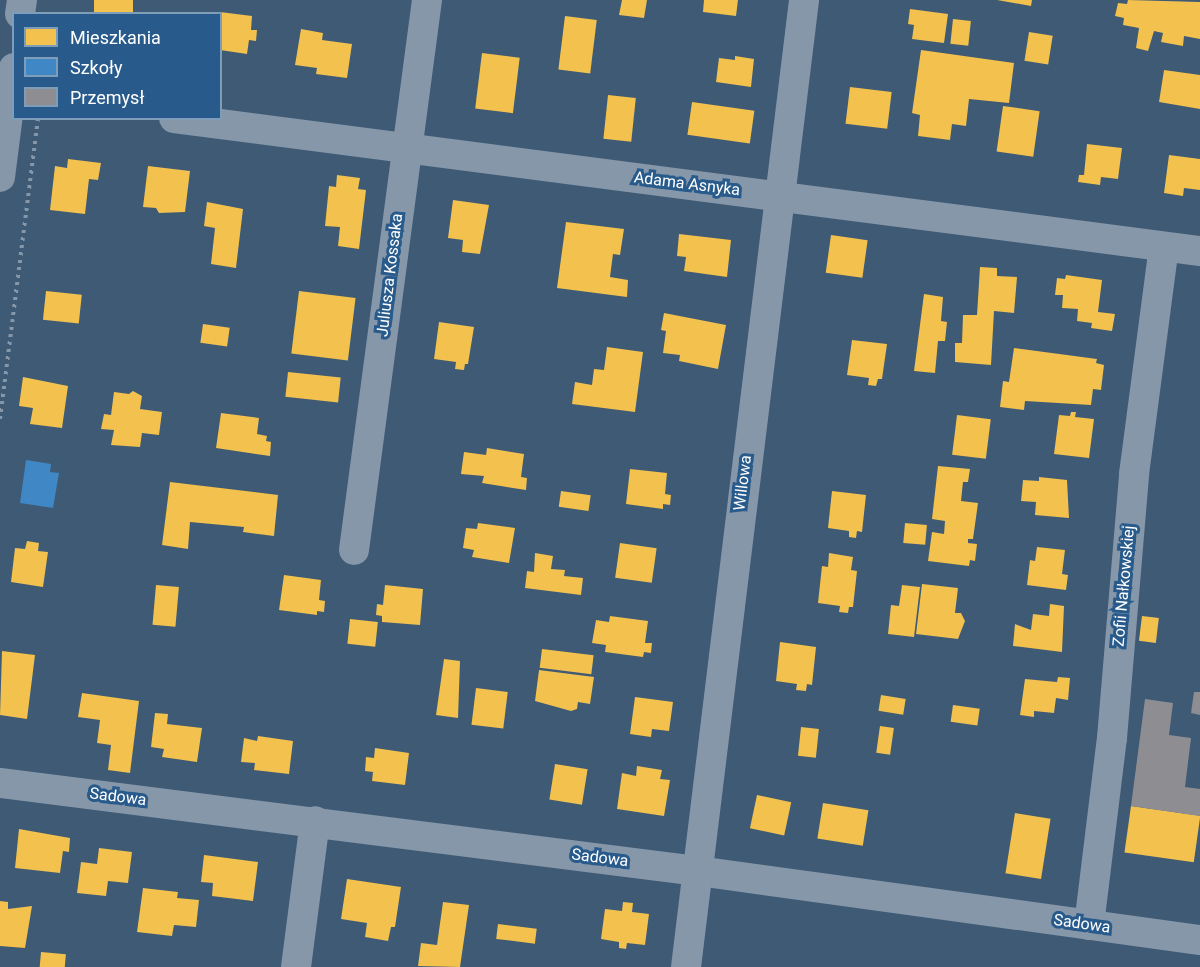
<!DOCTYPE html>
<html>
<head>
<meta charset="utf-8">
<style>
  body { margin:0 }
  #map { position:relative; width:1200px; height:967px; overflow:hidden; background:#3e5a75; font-family:Roboto,sans-serif }
  div>[style] { position:absolute }
  .homes>* { inset:0; background:#f2c14e; transform-origin:0 0 }
  .schools>* { inset:0; background:#3f88c5 }
  .industry>* { inset:0; background:#8d8d92 }
  .path>* { height:4px; margin-top:-2px; transform-origin:0; background:repeating-linear-gradient(90deg,#8597a8 0 3px,transparent 0 7.5px) }
  .minor>* { height:30px; margin:-15px; padding:0 15px; transform-origin:15px; border-radius:15px; background:#8597a8 }
  span { translate:-50% -50%; white-space:nowrap; text-align:center; line-height:1.15; -webkit-text-stroke:6px #285b8b; paint-order:stroke }
  .street-label { font-size:16px; color:#fff }
  .legend { position:absolute; left:12px; top:12px; width:210px; height:108px; box-sizing:border-box; background:#285b8b; border:2px solid #7e9db9; margin:0; padding:8px 10px; list-style:none; font-size:18px; color:#fff }
  .legend li { display:flex; align-items:center; gap:12px; height:30px }
  .legend b { width:30px; border:2px solid #7e9db9 }
</style>
</head>
<body>
<div id="map">
  <div class="homes">
    <div style="left:94px;top:0;width:39px;height:14px"></div>
    <div style="clip-path:polygon(622px 0,647px 0,644px 18px,619px 15px)"></div>
    <div style="clip-path:polygon(704px 0,738px 0,736px 16px,703px 12px)"></div>
    <div style="clip-path:polygon(997px 0,1032px 0,1031px 6px)"></div>
    <div style="clip-path:polygon(1128px 0,1200px 2px,1200px 39px,1184px 36px,1183px 46px,1161px 42px,1163px 33px,1154px 31px,1148px 51px,1136px 48px,1139px 28px,1123px 25px,1124px 18px,1115px 16px,1118px 3px,1127px 4px)"></div>
    <div style="clip-path:polygon(910px 9px,948px 14px,944px 43px,912px 39px,914px 25px,908px 24px)"></div>
    <div style="clip-path:polygon(220px 12px,252px 16px,251px 30px,257px 30px,256px 41px,249px 40px,247px 54px,220px 50px)"></div>
    <div style="left:565px;top:16px;width:32px;height:54px;rotate:7deg"></div>
    <div style="left:953px;top:19px;width:18px;height:25px;rotate:6deg"></div>
    <div style="clip-path:polygon(301px 29px,323px 33px,322px 40px,352px 44px,347px 78px,316px 74px,317px 68px,295px 65px)"></div>
    <div style="left:1029px;top:32px;width:24px;height:29px;rotate:9deg"></div>
    <div style="clip-path:polygon(921px 50px,1014px 63px,1009px 103px,969px 99px,966px 126px,952px 124px,950px 140px,918px 136px,920px 115px,912px 113px)"></div>
    <div style="left:482px;top:53px;width:38px;height:56px;rotate:7deg"></div>
    <div style="clip-path:polygon(735px 56px,754px 59px,751px 87px,716px 82px,719px 58px,735px 60px)"></div>
    <div style="clip-path:polygon(1164px 70px,1200px 75px,1200px 109px,1159px 102px)"></div>
    <div style="left:850px;top:87px;width:42px;height:37px;rotate:7deg"></div>
    <div style="left:608px;top:95px;width:28px;height:44px;rotate:6deg"></div>
    <div style="left:692px;top:102px;width:63px;height:33px;rotate:8deg"></div>
    <div style="left:1003px;top:106px;width:37px;height:46px;rotate:8deg"></div>
    <div style="clip-path:polygon(1087px 144px,1122px 148px,1118px 179px,1101px 177px,1100px 185px,1078px 182px,1079px 175px,1084px 175px)"></div>
    <div style="clip-path:polygon(1169px 155px,1200px 159px,1200px 190px,1184px 188px,1183px 196px,1164px 193px)"></div>
    <div style="clip-path:polygon(68px 159px,101px 163px,98px 180px,89px 179px,85px 214px,50px 210px,55px 166px,67px 168px)"></div>
    <div style="clip-path:polygon(148px 166px,190px 171px,185px 212px,159px 213px,156px 208px,143px 207px)"></div>
    <div style="clip-path:polygon(337px 175px,360px 178px,358px 189px,366px 190px,359px 249px,338px 246px,340px 227px,325px 226px,329px 186px,336px 187px)"></div>
    <div style="clip-path:polygon(453px 200px,489px 205px,480px 254px,462px 252px,463px 240px,448px 238px)"></div>
    <div style="clip-path:polygon(207px 202px,243px 209px,236px 268px,211px 264px,215px 228px,204px 226px)"></div>
    <div style="clip-path:polygon(566px 222px,624px 229px,620px 255px,613px 254px,610px 277px,628px 280px,627px 297px,557px 288px)"></div>
    <div style="clip-path:polygon(679px 234px,731px 240px,727px 277px,684px 271px,686px 257px,677px 256px)"></div>
    <div style="left:831px;top:235px;width:37px;height:38px;rotate:8deg"></div>
    <div style="clip-path:polygon(980px 267px,997px 268px,997px 276px,1017px 277px,1014px 313px,994px 311px,991px 365px,955px 362px,955px 343px,962px 343px,963px 315px,977px 315px)"></div>
    <div style="clip-path:polygon(1066px 275px,1102px 280px,1098px 312px,1115px 314px,1112px 331px,1091px 328px,1092px 323px,1077px 321px,1078px 309px,1062px 308px,1063px 295px,1055px 295px,1057px 278px,1065px 279px)"></div>
    <div style="left:46px;top:291px;width:36px;height:29px;rotate:6deg"></div>
    <div style="left:299px;top:291px;width:57px;height:63px;rotate:7deg"></div>
    <div style="clip-path:polygon(924px 294px,943px 297px,941px 321px,947px 322px,945px 341px,938px 341px,935px 373px,914px 371px)"></div>
    <div style="clip-path:polygon(664px 313px,726px 325px,718px 369px,679px 361px,680px 355px,663px 353px,666px 331px,661px 330px)"></div>
    <div style="clip-path:polygon(439px 322px,474px 327px,468px 364px,465px 364px,464px 370px,455px 369px,456px 362px,434px 359px)"></div>
    <div style="left:203px;top:324px;width:27px;height:19px;rotate:8deg"></div>
    <div style="clip-path:polygon(852px 340px,887px 344px,882px 379px,878px 379px,876px 386px,868px 385px,869px 378px,847px 375px)"></div>
    <div style="clip-path:polygon(607px 347px,643px 352px,635px 412px,572px 404px,575px 382px,592px 385px,594px 369px,604px 370px)"></div>
    <div style="clip-path:polygon(1014px 348px,1097px 359px,1096px 363px,1104px 365px,1101px 390px,1093px 389px,1091px 405px,1025px 401px,1024px 410px,1000px 407px,1003px 381px,1009px 382px)"></div>
    <div style="left:288px;top:372px;width:53px;height:25px;rotate:6deg"></div>
    <div style="clip-path:polygon(23px 377px,68px 386px,62px 428px,30px 424px,33px 408px,19px 406px)"></div>
    <div style="clip-path:polygon(133px 391px,142px 396px,140px 409px,162px 412px,159px 435px,142px 433px,140px 447px,111px 445px,114px 430px,101px 429px,104px 414px,111px 415px,114px 392px,129px 394px)"></div>
    <div style="clip-path:polygon(1071px 412px,1076px 412px,1075px 417px,1094px 419px,1089px 458px,1054px 454px,1059px 415px,1070px 416px)"></div>
    <div style="clip-path:polygon(221px 413px,259px 418px,257px 434px,267px 436px,266px 441px,271px 442px,270px 456px,216px 448px)"></div>
    <div style="left:957px;top:415px;width:34px;height:40px;rotate:7deg"></div>
    <div style="clip-path:polygon(487px 448px,524px 454px,521px 477px,527px 478px,526px 490px,482px 483px,484px 476px,461px 474px,464px 452px,486px 455px)"></div>
    <div style="clip-path:polygon(938px 466px,970px 469px,968px 482px,963px 482px,961px 501px,978px 503px,973px 539px,968px 539px,968px 543px,977px 544px,975px 561px,970px 560px,969px 566px,928px 561px,932px 532px,944px 534px,945px 521px,932px 519px)"></div>
    <div style="clip-path:polygon(630px 469px,667px 473px,665px 494px,671px 495px,670px 505px,663px 504px,663px 509px,626px 504px)"></div>
    <div style="clip-path:polygon(1039px 477px,1067px 480px,1069px 518px,1035px 515px,1036px 502px,1021px 501px,1023px 480px,1039px 481px)"></div>
    <div style="clip-path:polygon(170px 482px,278px 495px,274px 536px,243px 532px,244px 527px,190px 522px,188px 549px,162px 545px)"></div>
    <div style="left:561px;top:491px;width:30px;height:16px;rotate:8deg"></div>
    <div style="clip-path:polygon(832px 491px,866px 495px,862px 532px,857px 531px,856px 538px,849px 537px,849px 531px,828px 528px)"></div>
    <div style="clip-path:polygon(478px 523px,515px 528px,509px 563px,472px 557px,474px 550px,463px 548px,466px 528px,477px 529px)"></div>
    <div style="left:905px;top:523px;width:22px;height:20px;rotate:5deg"></div>
    <div style="clip-path:polygon(27px 541px,39px 543px,38px 551px,48px 552px,43px 587px,11px 582px,15px 548px,25px 549px)"></div>
    <div style="left:620px;top:543px;width:37px;height:35px;rotate:8deg"></div>
    <div style="clip-path:polygon(1037px 547px,1065px 550px,1062px 574px,1068px 575px,1066px 590px,1027px 585px,1030px 560px,1035px 561px)"></div>
    <div style="clip-path:polygon(535px 553px,553px 556px,551px 569px,565px 570px,564px 576px,583px 578px,581px 595px,525px 588px,527px 571px,534px 572px)"></div>
    <div style="clip-path:polygon(829px 553px,853px 557px,851px 570px,857px 571px,853px 607px,849px 607px,848px 613px,839px 612px,840px 606px,818px 603px,822px 566px,828px 567px)"></div>
    <div style="clip-path:polygon(284px 575px,321px 580px,319px 600px,325px 601px,324px 612px,317px 611px,317px 615px,279px 610px)"></div>
    <div style="clip-path:polygon(922px 584px,958px 588px,955px 613px,961px 613px,965px 621px,958px 639px,916px 634px)"></div>
    <div style="left:156px;top:585px;width:23px;height:40px;rotate:5deg"></div>
    <div style="clip-path:polygon(385px 585px,423px 589px,420px 625px,382px 622px,382px 616px,376px 615px,377px 604px,383px 605px)"></div>
    <div style="clip-path:polygon(902px 585px,920px 587px,914px 637px,888px 634px,891px 605px,899px 606px)"></div>
    <div style="clip-path:polygon(1050px 604px,1064px 606px,1062px 652px,1013px 646px,1015px 624px,1031px 630px,1033px 614px,1049px 616px)"></div>
    <div style="clip-path:polygon(610px 616px,648px 621px,645px 643px,652px 643px,651px 653px,644px 652px,643px 657px,605px 652px,606px 645px,592px 643px,596px 620px,609px 622px)"></div>
    <div style="left:1142px;top:616px;width:17px;height:25px;rotate:7deg"></div>
    <div style="left:350px;top:619px;width:28px;height:25px;rotate:6deg"></div>
    <div style="clip-path:polygon(780px 642px,816px 647px,812px 685px,807px 684px,806px 691px,796px 690px,797px 684px,776px 681px)"></div>
    <div style="left:542px;top:649px;width:52px;height:19px;rotate:7deg"></div>
    <div style="clip-path:polygon(2px 651px,35px 655px,27px 719px,0 715px)"></div>
    <div style="clip-path:polygon(444px 659px,460px 661px,458px 718px,436px 715px)"></div>
    <div style="clip-path:polygon(539px 670px,594px 677px,590px 704px,578px 702px,577px 709px,571px 711px,535px 701px)"></div>
    <div style="clip-path:polygon(1058px 677px,1070px 678px,1068px 700px,1056px 698px,1054px 713px,1034px 711px,1034px 717px,1020px 715px,1025px 679px,1057px 682px)"></div>
    <div style="left:476px;top:688px;width:32px;height:37px;rotate:7deg"></div>
    <div style="clip-path:polygon(82px 693px,139px 701px,130px 773px,108px 770px,111px 745px,97px 743px,100px 720px,78px 717px)"></div>
    <div style="left:881px;top:695px;width:25px;height:16px;rotate:9deg"></div>
    <div style="clip-path:polygon(635px 697px,673px 702px,669px 731px,652px 729px,651px 737px,630px 734px)"></div>
    <div style="left:953px;top:705px;width:27px;height:17px;rotate:8deg"></div>
    <div style="clip-path:polygon(155px 713px,168px 714px,167px 724px,202px 728px,197px 762px,162px 757px,164px 749px,151px 747px)"></div>
    <div style="left:880px;top:726px;width:14px;height:27px;rotate:8deg"></div>
    <div style="left:801px;top:727px;width:18px;height:29px;rotate:6deg"></div>
    <div style="clip-path:polygon(258px 736px,293px 741px,289px 774px,254px 770px,255px 763px,241px 762px,244px 738px,257px 741px)"></div>
    <div style="clip-path:polygon(375px 748px,409px 753px,405px 785px,372px 781px,373px 772px,365px 771px,366px 757px,374px 758px)"></div>
    <div style="left:555px;top:764px;width:33px;height:36px;rotate:9deg"></div>
    <div style="clip-path:polygon(637px 766px,662px 770px,660px 779px,670px 780px,664px 816px,617px 809px,622px 773px,636px 776px)"></div>
    <div style="left:757px;top:795px;width:35px;height:34px;rotate:12deg"></div>
    <div style="left:823px;top:803px;width:46px;height:36px;rotate:9deg"></div>
    <div style="left:1131px;top:806px;width:70px;height:47px;rotate:8deg"></div>
    <div style="left:1015px;top:813px;width:36px;height:61px;rotate:9deg"></div>
    <div style="clip-path:polygon(19px 829px,70px 838px,69px 852px,63px 851px,60px 873px,15px 868px)"></div>
    <div style="clip-path:polygon(99px 848px,132px 852px,128px 883px,108px 881px,106px 896px,77px 893px,81px 862px,97px 864px)"></div>
    <div style="clip-path:polygon(204px 855px,258px 862px,253px 901px,212px 896px,213px 883px,201px 882px)"></div>
    <div style="clip-path:polygon(347px 879px,401px 887px,395px 927px,391px 927px,388px 941px,365px 937px,367px 923px,341px 919px)"></div>
    <div style="clip-path:polygon(143px 888px,178px 892px,177px 898px,199px 900px,196px 927px,174px 925px,172px 936px,137px 932px)"></div>
    <div style="clip-path:polygon(0 901px,8px 902px,8px 909px,32px 906px,25px 948px,0 946px)"></div>
    <div style="clip-path:polygon(443px 902px,469px 905px,460px 967px,418px 966px,421px 943px,437px 945px)"></div>
    <div style="clip-path:polygon(623px 902px,633px 903px,632px 912px,649px 914px,645px 945px,627px 943px,626px 949px,619px 948px,619px 942px,601px 939px,605px 909px,622px 911px)"></div>
    <div style="left:498px;top:924px;width:39px;height:15px;rotate:7deg"></div>
    <div style="left:41px;top:952px;width:25px;height:15px;rotate:5deg"></div>
  </div>
  <div class="schools">
    <div style="clip-path:polygon(26px 460px,51px 464px,50px 472px,59px 473px,53px 508px,20px 503px)"></div>
  </div>
  <div class="industry">
    <div style="clip-path:polygon(1194px 692px,1200px 692px,1200px 715px,1191px 713px)"></div>
    <div style="clip-path:polygon(1145px 699px,1173px 703px,1169px 735px,1191px 738px,1185px 787px,1200px 789px,1200px 816px,1131px 806px)"></div>
  </div>
  <div class="path">
    <div style="left:0;top:419px;width:303px;rotate:-82.8deg"></div>
  </div>
  <div class="minor">
    <div style="left:20px;top:14px;width:14px;rotate:-82deg"></div>
    <div style="left:174px;top:118px;width:1035px;rotate:7.39deg"></div>
    <div style="left:0;top:177px;width:110px;rotate:-82.7deg"></div>
    <div style="left:354px;top:550px;width:555px;rotate:-82.44deg"></div>
    <div style="left:0;top:783px;width:704px;rotate:7.19deg"></div>
    <div style="left:698px;top:871px;width:507px;rotate:7.83deg"></div>
    <div style="left:1089px;top:925px;width:188px;rotate:-83deg"></div>
    <div style="left:1112px;top:738px;width:265px;rotate:-85.2deg"></div>
    <div style="left:1134px;top:474px;width:229px;rotate:-82.5deg"></div>
    <div style="left:296px;top:967px;width:147px;rotate:-82.6deg"></div>
    <div style="left:686px;top:967px;width:974px;rotate:-83.04deg"></div>
  </div>
  <div class="street-label">
    <span style="left:687px;top:184px;rotate:7deg">Adama Asnyka</span>
    <span style="left:390px;top:275px;rotate:-83deg">Juliusza Kossaka</span>
    <span style="left:743px;top:483px;rotate:-83deg">Willowa</span>
    <span style="left:1124px;top:586px;rotate:-85deg">Zofii Nałkowskiej</span>
    <span style="left:118px;top:797px;rotate:7deg">Sadowa</span>
    <span style="left:600px;top:858px;rotate:7deg">Sadowa</span>
    <span style="left:1082px;top:924px;rotate:8deg">Sadowa</span>
  </div>
  <ul class="legend">
  <li><b style="height:16px;background:#f2c14e"></b>Mieszkania</li>
  <li><b style="height:16px;background:#3f88c5"></b>Szkoły</li>
  <li><b style="height:16px;background:#8d8d92"></b>Przemysł</li>
  </ul>
</div>
</body>
</html>
